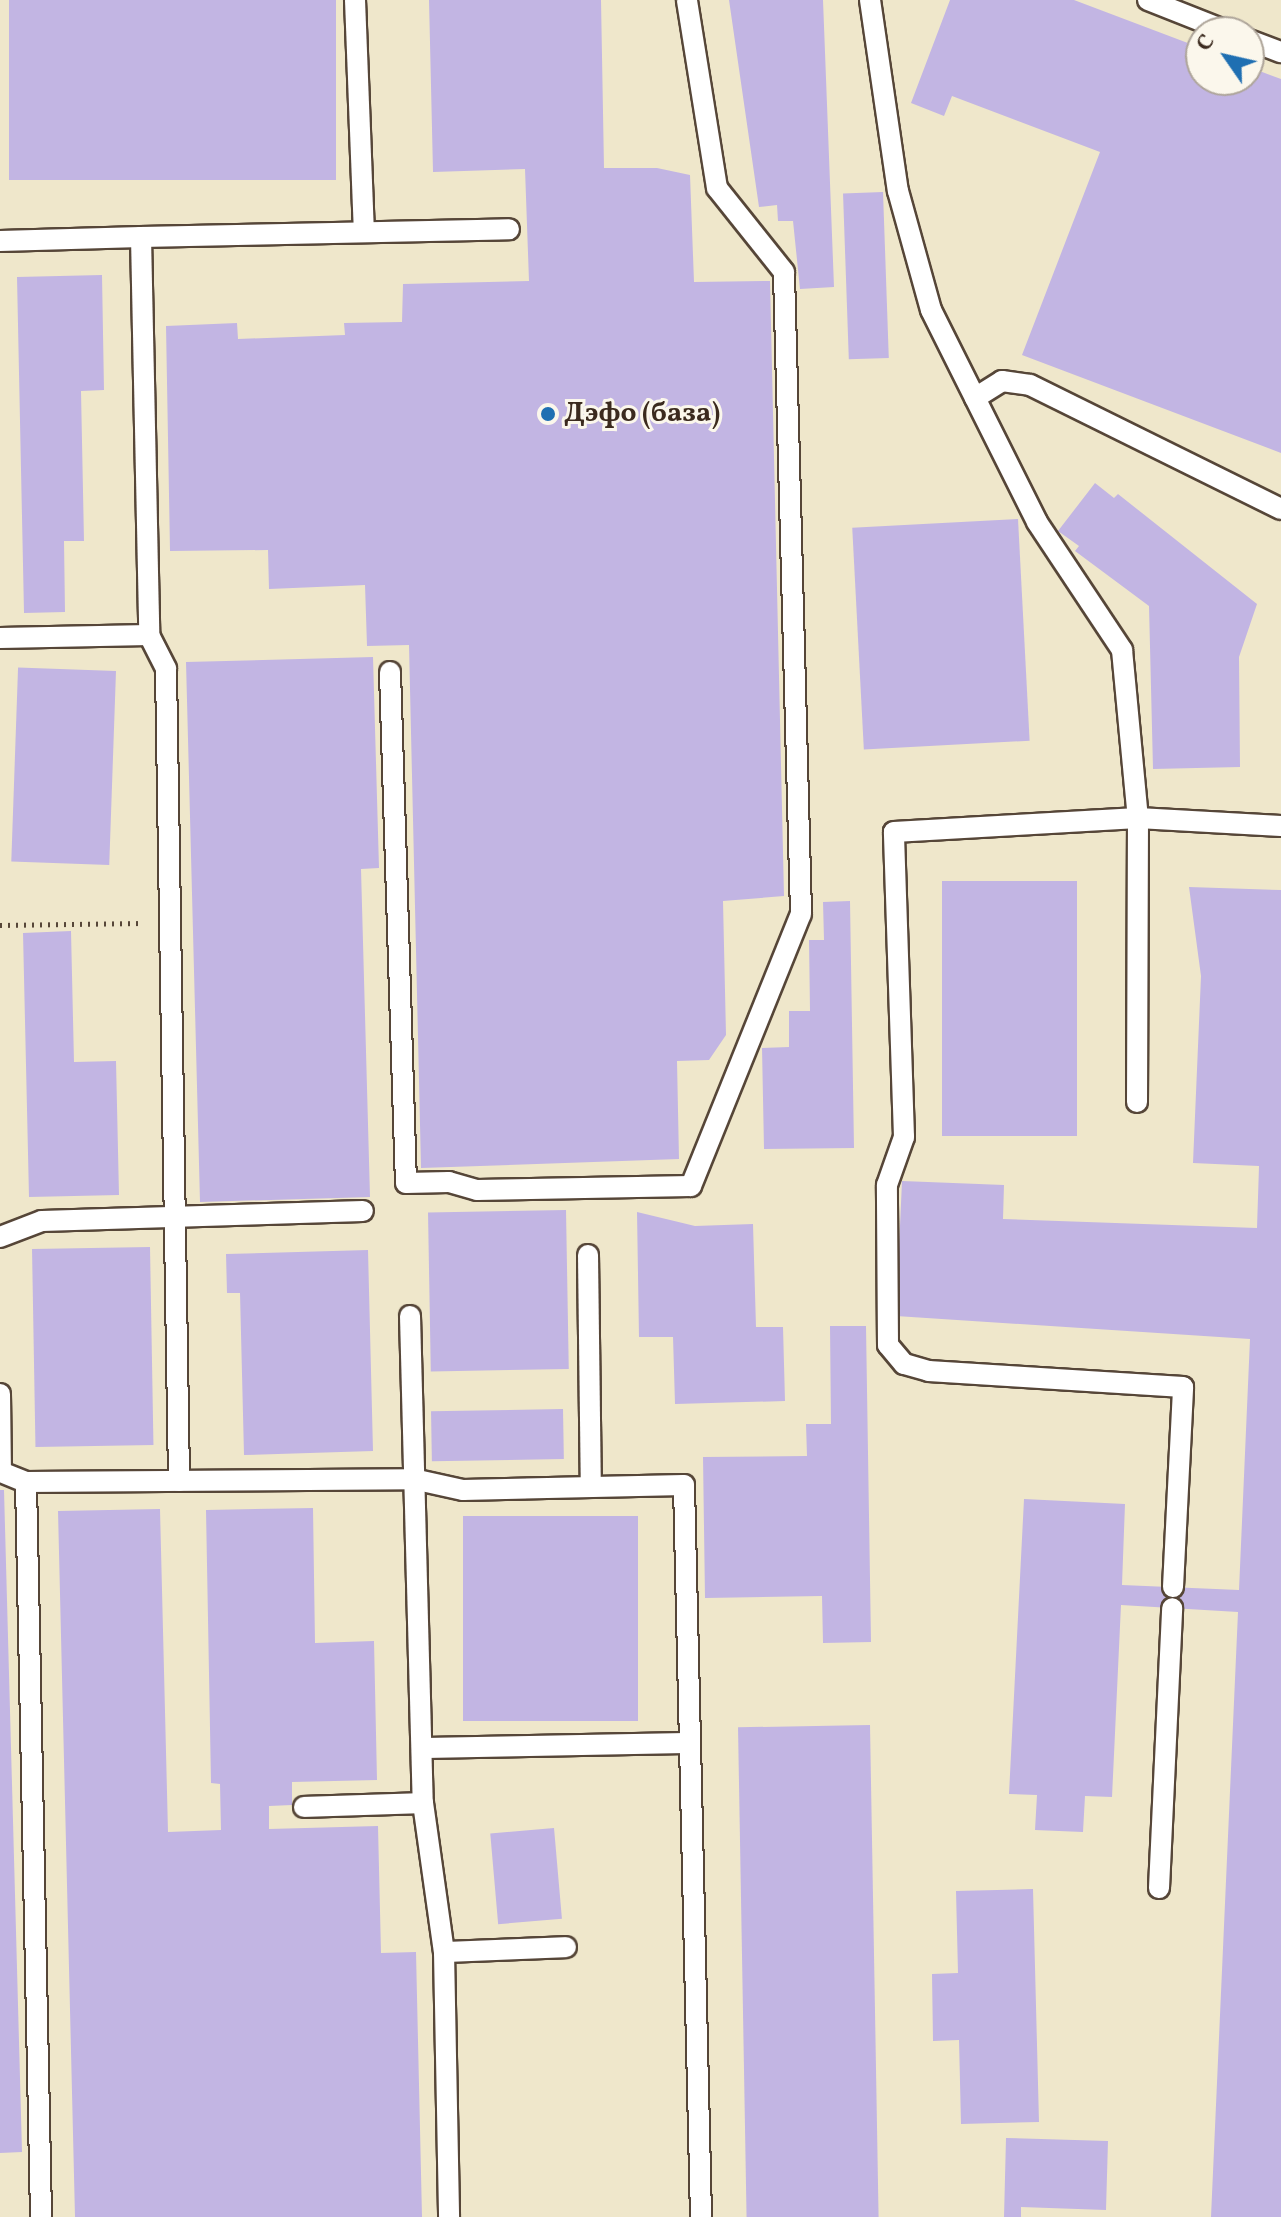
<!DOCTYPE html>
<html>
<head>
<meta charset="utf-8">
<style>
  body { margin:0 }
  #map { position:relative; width:1281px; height:2217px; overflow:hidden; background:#efe7cb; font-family:Vollkorn,serif }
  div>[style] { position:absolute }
  .building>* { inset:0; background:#c2b5e3; transform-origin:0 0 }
  .path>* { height:5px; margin-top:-2.5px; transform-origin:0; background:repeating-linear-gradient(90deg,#564638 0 2px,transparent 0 8px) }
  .roads { filter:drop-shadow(2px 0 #564638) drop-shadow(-2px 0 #564638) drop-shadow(0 2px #564638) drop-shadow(0 -2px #564638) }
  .lane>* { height:20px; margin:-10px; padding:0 10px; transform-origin:10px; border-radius:10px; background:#fff }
  .dots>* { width:22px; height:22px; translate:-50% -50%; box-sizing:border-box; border:4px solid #fbf7ec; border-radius:50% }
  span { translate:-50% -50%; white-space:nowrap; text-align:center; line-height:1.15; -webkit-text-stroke:6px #fbf7ec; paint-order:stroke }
  .poi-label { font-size:28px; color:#3b2a1e; font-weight:700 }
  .left { translate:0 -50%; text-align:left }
  .north { position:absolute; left:1185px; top:16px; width:80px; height:80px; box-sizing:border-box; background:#fbf7ec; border:2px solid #aea59a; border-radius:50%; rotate:304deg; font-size:22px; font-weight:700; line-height:32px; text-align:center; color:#3b2a1e }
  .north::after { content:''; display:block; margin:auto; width:28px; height:36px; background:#1f6fb2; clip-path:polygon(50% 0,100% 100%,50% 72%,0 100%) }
</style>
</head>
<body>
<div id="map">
  <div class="building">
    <div style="left:9px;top:0;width:327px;height:180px"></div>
    <div style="clip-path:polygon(429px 0,601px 0,604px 168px,657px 168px,690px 175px,694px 282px,770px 281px,784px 896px,723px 901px,726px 1035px,709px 1060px,677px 1061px,679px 1159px,421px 1168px,409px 645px,367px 646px,365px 585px,269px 589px,268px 550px,170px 551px,166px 326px,237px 323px,238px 339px,345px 335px,344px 323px,402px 322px,403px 284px,529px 281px,525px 169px,433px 172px)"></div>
    <div style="clip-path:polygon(729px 0,823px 0,834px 287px,800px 289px,793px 221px,778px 221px,777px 205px,759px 207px)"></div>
    <div style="clip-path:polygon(950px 0,1074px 0,1201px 48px,1201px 80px,1249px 80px,1249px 67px,1281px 79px,1281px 453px,1022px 355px,1100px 152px,952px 96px,944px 116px,911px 103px)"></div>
    <div style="left:883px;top:192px;width:166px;height:40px;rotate:88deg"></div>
    <div style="clip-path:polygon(102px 275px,104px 390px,81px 391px,84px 541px,64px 541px,65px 612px,24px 613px,17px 277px)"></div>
    <div style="clip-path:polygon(1095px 483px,1114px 498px,1118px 494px,1257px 604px,1239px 657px,1240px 767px,1153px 769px,1149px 606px,1075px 551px,1079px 546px,1058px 531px)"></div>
    <div style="left:1018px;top:519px;width:222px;height:166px;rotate:87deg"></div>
    <div style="clip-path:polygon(373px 657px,379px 868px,361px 869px,370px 1197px,200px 1202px,186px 662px)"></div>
    <div style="left:116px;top:671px;width:194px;height:98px;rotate:92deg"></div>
    <div style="left:942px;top:881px;width:135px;height:255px"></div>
    <div style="clip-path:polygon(1189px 887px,1281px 890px,1281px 2217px,1211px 2217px,1238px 1612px,1121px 1605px,1112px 1797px,1085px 1796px,1083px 1832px,1035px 1830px,1037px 1795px,1009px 1794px,1024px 1499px,1125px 1504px,1122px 1585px,1239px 1590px,1250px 1339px,896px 1316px,902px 1181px,1004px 1185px,1003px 1219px,1257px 1228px,1259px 1166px,1193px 1163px,1201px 976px)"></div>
    <div style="clip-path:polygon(850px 901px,854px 1148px,764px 1149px,762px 1048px,789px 1047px,789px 1011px,810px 1011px,809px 940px,824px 940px,823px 902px)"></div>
    <div style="clip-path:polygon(71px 931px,74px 1062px,116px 1061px,119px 1195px,29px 1197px,23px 933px)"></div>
    <div style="left:566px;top:1210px;width:159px;height:138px;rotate:89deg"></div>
    <div style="clip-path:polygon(637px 1212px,695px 1226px,753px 1224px,756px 1327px,783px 1327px,785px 1401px,675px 1404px,673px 1337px,639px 1337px)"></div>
    <div style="left:150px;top:1247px;width:198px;height:118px;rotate:89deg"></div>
    <div style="clip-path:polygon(368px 1250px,373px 1451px,244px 1455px,240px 1293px,227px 1293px,226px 1254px)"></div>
    <div style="clip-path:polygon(830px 1326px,866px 1326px,871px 1642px,823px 1643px,822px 1596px,705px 1598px,703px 1457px,807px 1456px,806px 1424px,831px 1424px)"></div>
    <div style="left:563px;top:1409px;width:50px;height:132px;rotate:89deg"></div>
    <div style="clip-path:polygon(0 1490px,4px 1490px,22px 2152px,0 2153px)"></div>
    <div style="clip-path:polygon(313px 1508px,315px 1643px,374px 1641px,377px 1780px,292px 1782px,292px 1805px,269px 1806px,269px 1829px,378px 1826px,381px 1953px,416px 1952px,422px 2217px,75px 2217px,58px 1511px,160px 1509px,168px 1832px,221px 1830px,220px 1784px,211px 1783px,206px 1510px)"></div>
    <div style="left:638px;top:1516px;width:205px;height:175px;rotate:90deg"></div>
    <div style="left:870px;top:1725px;width:492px;height:132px;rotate:89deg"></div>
    <div style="left:554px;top:1828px;width:91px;height:64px;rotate:85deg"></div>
    <div style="clip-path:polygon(1033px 1889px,1039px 2122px,961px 2124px,959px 2040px,933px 2041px,932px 1974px,958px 1973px,956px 1891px)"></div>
    <div style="clip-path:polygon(1006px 2138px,1108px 2141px,1106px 2210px,1021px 2207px,1021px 2217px,1004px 2217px)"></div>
  </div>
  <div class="path">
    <div style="left:0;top:925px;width:143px;rotate:-0.8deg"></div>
  </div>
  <div class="roads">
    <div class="lane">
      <div style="left:355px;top:0;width:232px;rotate:87.8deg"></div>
      <div style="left:870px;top:0;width:193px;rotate:81.7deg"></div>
      <div style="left:898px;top:191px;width:123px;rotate:74.5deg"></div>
      <div style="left:931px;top:310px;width:237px;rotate:63.4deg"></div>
      <div style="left:1037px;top:522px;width:154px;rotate:56.4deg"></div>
      <div style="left:1122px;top:650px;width:169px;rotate:84.6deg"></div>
      <div style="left:1138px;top:818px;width:284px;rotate:90.2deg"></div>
      <div style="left:1148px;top:0;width:87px;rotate:21.6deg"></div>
      <div style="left:1249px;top:40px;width:34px;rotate:21deg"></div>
      <div style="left:141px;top:237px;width:368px;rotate:-1.2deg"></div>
      <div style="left:0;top:241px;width:141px;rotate:-1.6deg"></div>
      <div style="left:141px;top:237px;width:398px;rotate:88.8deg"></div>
      <div style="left:149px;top:635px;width:149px;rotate:178.8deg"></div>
      <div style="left:975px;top:398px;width:32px;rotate:-32deg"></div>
      <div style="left:1002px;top:381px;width:28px;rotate:8deg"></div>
      <div style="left:1030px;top:385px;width:280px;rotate:26.3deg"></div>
      <div style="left:149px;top:635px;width:38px;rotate:63deg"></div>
      <div style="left:166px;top:669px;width:812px;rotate:89.08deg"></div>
      <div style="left:390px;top:672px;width:511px;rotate:88.21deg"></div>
      <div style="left:406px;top:1183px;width:43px;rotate:-1.3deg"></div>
      <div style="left:449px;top:1182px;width:29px;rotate:16deg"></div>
      <div style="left:477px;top:1190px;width:214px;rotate:-1.1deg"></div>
      <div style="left:691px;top:1186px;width:293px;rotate:-68deg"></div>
      <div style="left:801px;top:914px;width:642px;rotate:-91.52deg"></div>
      <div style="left:784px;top:272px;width:107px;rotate:-128.6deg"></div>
      <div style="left:717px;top:188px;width:190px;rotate:-99.1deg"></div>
      <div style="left:0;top:1237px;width:45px;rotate:-20.9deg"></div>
      <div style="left:42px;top:1221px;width:321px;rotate:-1.8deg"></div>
      <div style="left:588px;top:1255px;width:232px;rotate:89.3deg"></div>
      <div style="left:410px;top:1316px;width:487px;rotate:88.5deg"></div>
      <div style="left:423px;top:1803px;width:150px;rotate:82deg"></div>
      <div style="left:444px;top:1952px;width:265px;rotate:88.9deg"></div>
      <div style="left:0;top:1394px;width:78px;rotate:89.3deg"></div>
      <div style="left:1px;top:1472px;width:27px;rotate:22deg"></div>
      <div style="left:26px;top:1482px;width:735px;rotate:88.83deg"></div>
      <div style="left:26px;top:1482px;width:387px;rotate:-0.4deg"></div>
      <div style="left:413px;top:1479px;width:51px;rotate:12.4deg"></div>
      <div style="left:463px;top:1490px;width:221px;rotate:-1.3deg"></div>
      <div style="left:684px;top:1485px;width:732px;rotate:88.67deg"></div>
      <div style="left:1173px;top:1587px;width:200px;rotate:-87.1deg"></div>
      <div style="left:1183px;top:1387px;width:255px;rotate:-176.4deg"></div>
      <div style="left:929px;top:1371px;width:26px;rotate:-164deg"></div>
      <div style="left:904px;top:1364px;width:25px;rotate:-130deg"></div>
      <div style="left:888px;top:1345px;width:160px;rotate:-90.4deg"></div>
      <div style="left:887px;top:1185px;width:51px;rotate:-70.5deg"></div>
      <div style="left:904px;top:1137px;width:305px;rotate:-91.9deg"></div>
      <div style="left:894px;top:832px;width:244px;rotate:-3.3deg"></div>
      <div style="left:1138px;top:818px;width:143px;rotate:3.2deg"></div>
      <div style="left:422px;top:1748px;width:267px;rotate:-1.1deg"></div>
      <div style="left:304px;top:1807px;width:119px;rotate:-1.9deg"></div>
      <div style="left:1159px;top:1888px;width:280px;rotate:-87.3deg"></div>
      <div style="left:444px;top:1952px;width:122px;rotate:-2.3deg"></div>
    </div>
  </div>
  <div class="dots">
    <div style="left:548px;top:414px;background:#1f6fb2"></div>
  </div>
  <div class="poi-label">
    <span class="left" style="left:564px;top:414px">Дэфо (база)</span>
  </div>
  <div class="north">С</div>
</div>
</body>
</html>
